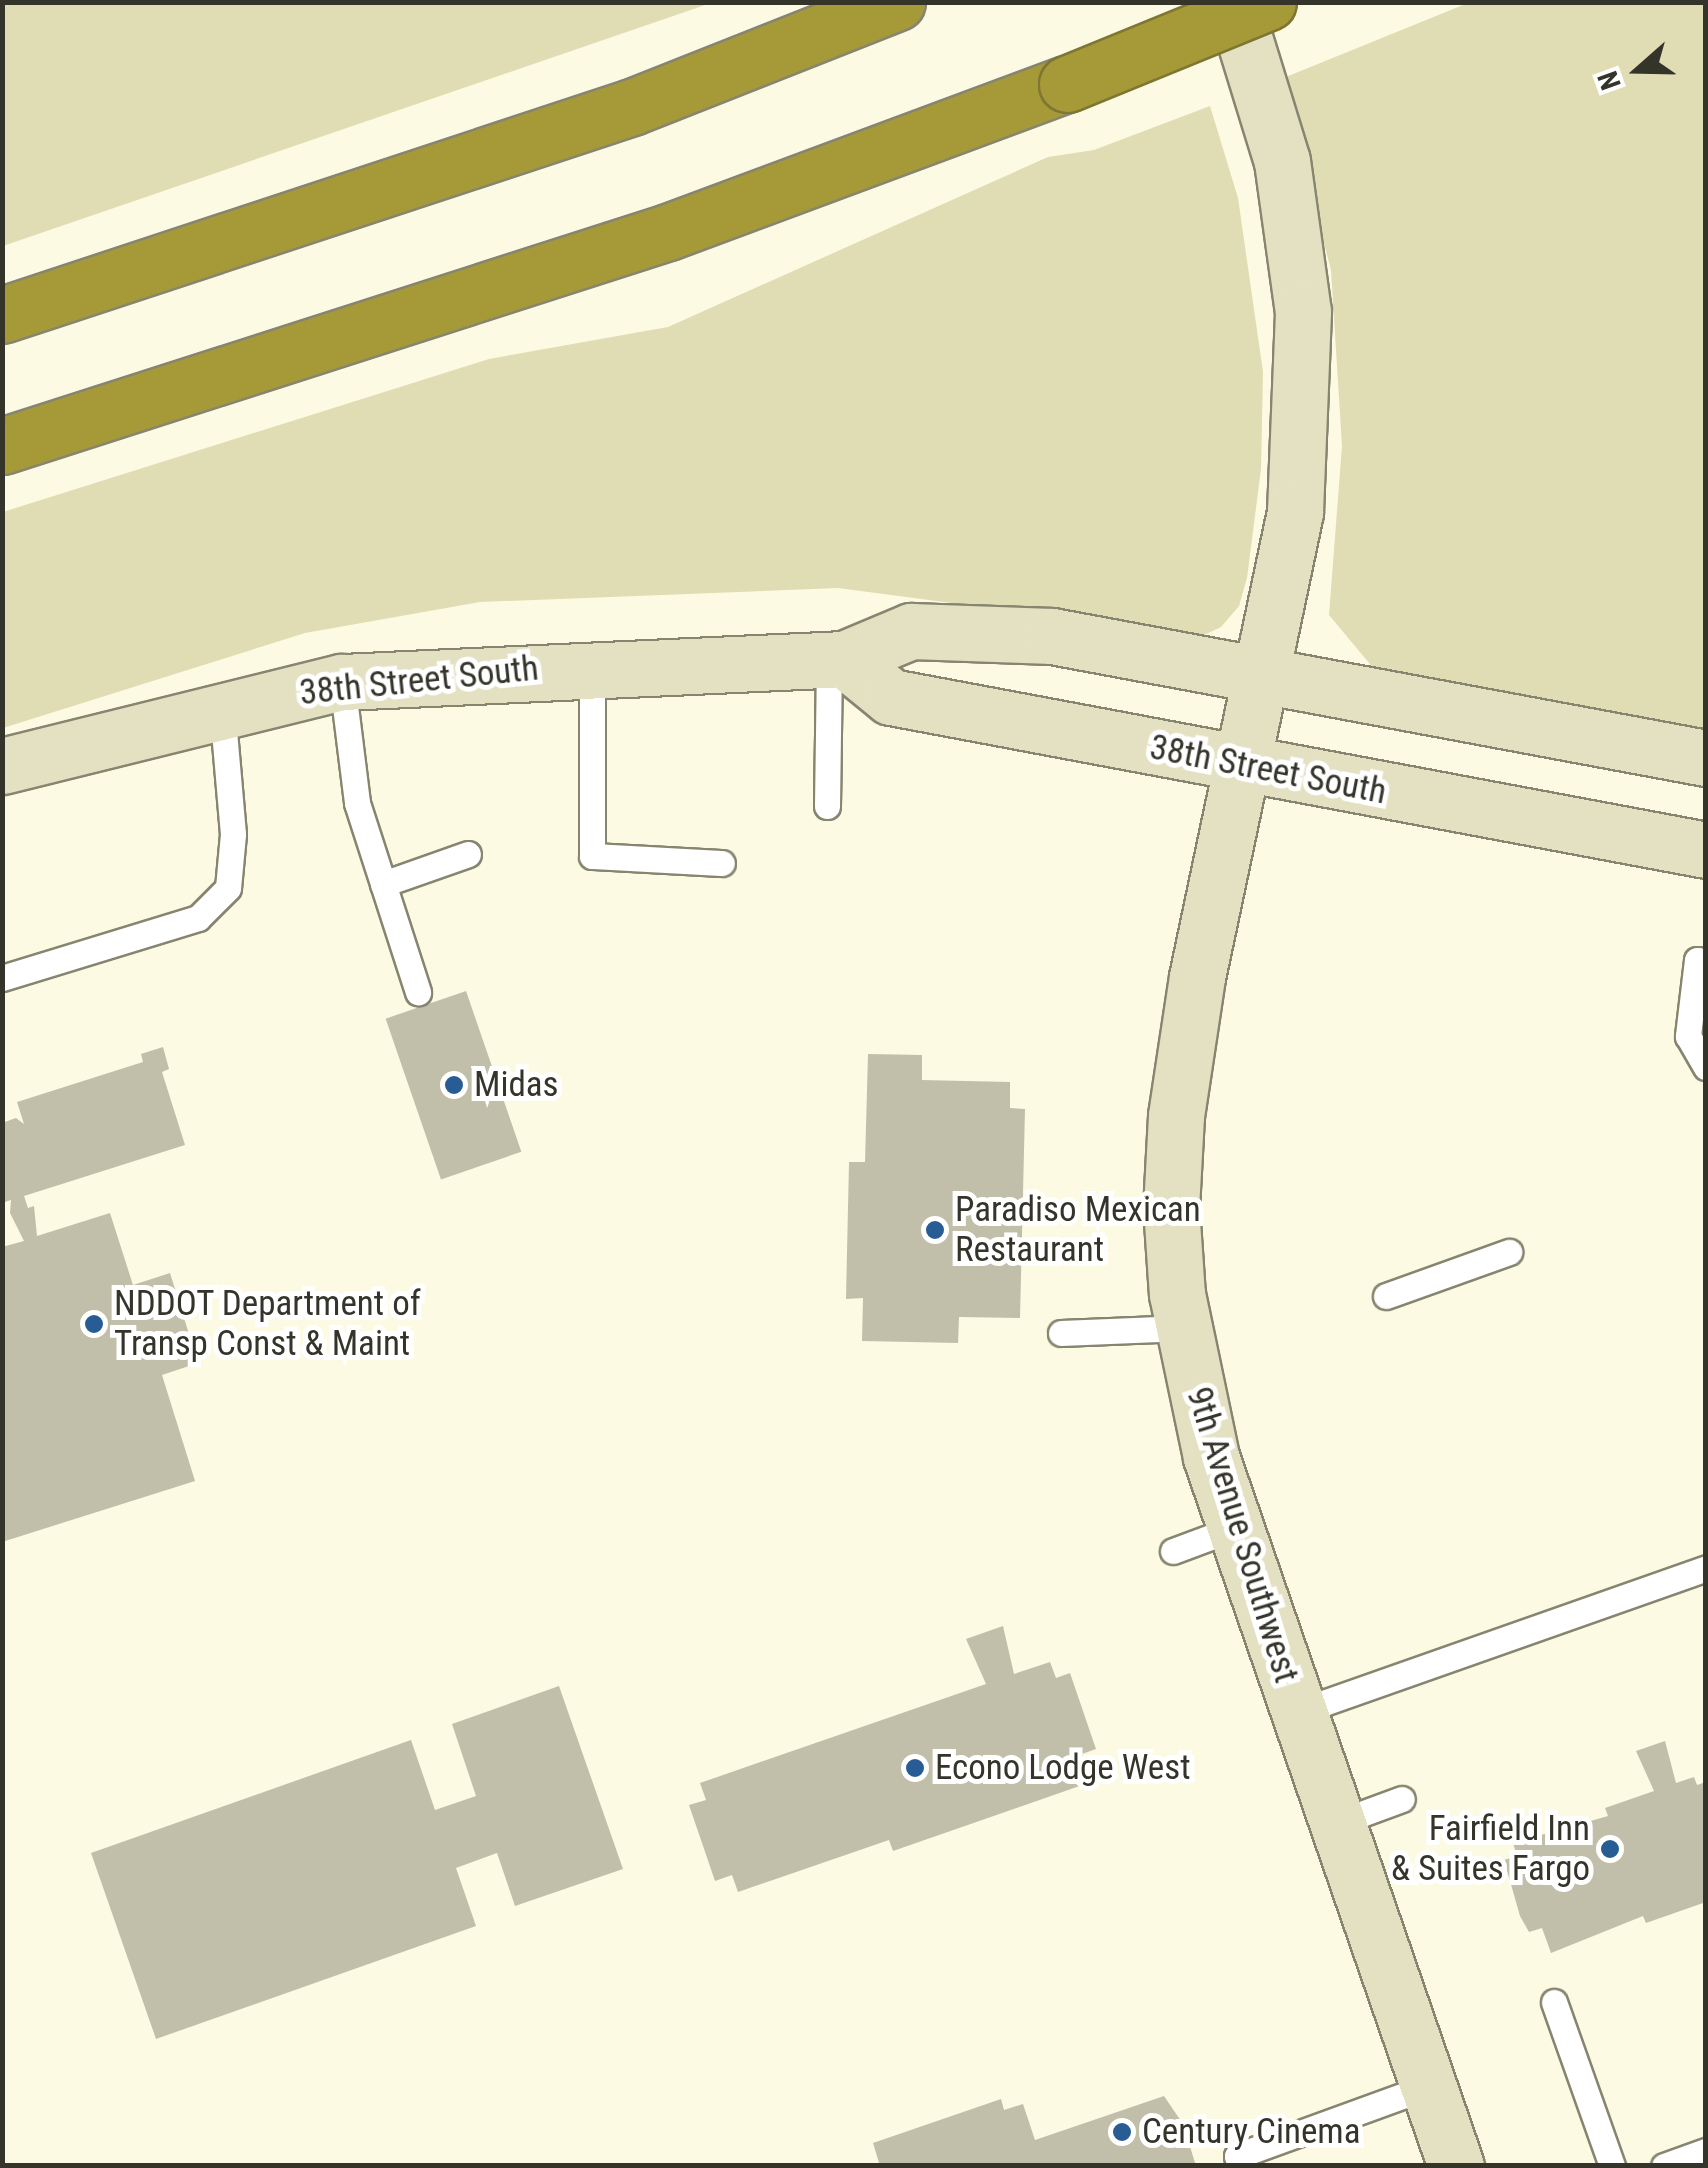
<!DOCTYPE html>
<html>
<head>
<meta charset="utf-8">
<style>
  body { margin:0 }
  #map { position:relative; width:1708px; height:2168px; overflow:hidden; background:#fcfae2; font-family:"Roboto Condensed",sans-serif }
  div>[style] { position:absolute }
  .green>* { inset:0; background:#e0dcb3 }
  .building>* { inset:0; background:#c1bfa9; transform-origin:0 0 }
  .roads { filter:drop-shadow(2px 0 #878570) drop-shadow(-2px 0 #878570) drop-shadow(0 2px #878570) drop-shadow(0 -2px #878570) }
  .lane>* { height:25px; margin:-12.5px; padding:0 12.5px; transform-origin:12.5px; border-radius:12.5px; background:#fff }
  .secondary>* { height:55px; margin:-27.5px; padding:0 27.5px; transform-origin:27.5px; border-radius:27.5px; background:#e4e1c3 }
  .highway>* { height:55px; margin:-27.5px; padding:0 27.5px; transform-origin:27.5px; border-radius:27.5px; background:#a69a38 }
  .bridges { filter:drop-shadow(2px 0 #7e7633) drop-shadow(-2px 0 #7e7633) drop-shadow(0 2px #7e7633) drop-shadow(0 -2px #7e7633) }
  .highway-bridge>* { height:55px; margin:-27.5px; padding:0 27.5px; transform-origin:27.5px; border-radius:27.5px; background:#a69a38 }
  .dots>* { width:28px; height:28px; translate:-50% -50%; box-sizing:border-box; border:5px solid #fff; border-radius:50% }
  span { translate:-50% -50%; white-space:nowrap; text-align:center; line-height:1.15; -webkit-text-stroke:10px #fff; paint-order:stroke }
  .street-label { font-size:35px; color:#35342b }
  .poi-label { font-size:35px; color:#35342b }
  .left { translate:0 -50%; text-align:left }
  .right { translate:-100% -50%; text-align:right }
  .frame { position:absolute; inset:0; border:5px solid #35342b; pointer-events:none }
  .north { position:absolute; left:1588px; top:20px; width:100px; height:100px; -webkit-text-stroke:8px #fff; paint-order:stroke; rotate:250deg; font-size:28px; font-weight:700; line-height:40px; text-align:center; color:#35342b }
  .north::after { content:''; display:block; margin:auto; width:35px; height:45px; background:#35342b; clip-path:polygon(50% 0,100% 100%,50% 72%,0 100%) }
</style>
</head>
<body>
<div id="map">
  <div class="green">
    <div style="clip-path:polygon(3px 2px,711px 2px,711px 3px,3px 246px)"></div>
    <div style="clip-path:polygon(1468px 3px,1705px 3px,1705px 735px,1375px 670px,1329px 615px,1342px 446px,1331px 270px,1281px 79px)"></div>
    <div style="clip-path:polygon(1210px 106px,1238px 198px,1263px 372px,1261px 469px,1247px 578px,1239px 606px,1221px 627px,1202px 636px,838px 588px,480px 602px,305px 633px,3px 728px,3px 512px,489px 359px,668px 327px,1048px 157px,1094px 150px)"></div>
  </div>
  <div class="building">
    <div style="left:466px;top:991px;width:170px;height:85px;rotate:71deg"></div>
    <div style="clip-path:polygon(163px 1047px,169px 1069px,162px 1072px,185px 1145px,24px 1196px,28px 1208px,34px 1206px,37px 1236px,110px 1213px,133px 1285px,170px 1273px,198px 1363px,162px 1375px,195px 1481px,2px 1542px,2px 1247px,24px 1241px,10px 1213px,11px 1200px,2px 1203px,2px 1123px,16px 1118px,24px 1124px,17px 1102px,143px 1062px,141px 1054px)"></div>
    <div style="clip-path:polygon(868px 1054px,922px 1055px,922px 1080px,1010px 1082px,1010px 1108px,1025px 1109px,1020px 1318px,959px 1317px,958px 1343px,862px 1341px,863px 1298px,846px 1299px,849px 1162px,865px 1162px)"></div>
    <div style="clip-path:polygon(1003px 1626px,1014px 1674px,1050px 1662px,1056px 1678px,1070px 1673px,1096px 1749px,1082px 1754px,1091px 1782px,893px 1851px,889px 1840px,738px 1892px,732px 1875px,715px 1881px,689px 1805px,706px 1800px,700px 1783px,986px 1684px,966px 1639px)"></div>
    <div style="clip-path:polygon(559px 1686px,623px 1869px,515px 1906px,497px 1853px,456px 1868px,476px 1926px,156px 2039px,91px 1853px,411px 1740px,435px 1810px,476px 1796px,452px 1724px)"></div>
    <div style="clip-path:polygon(1665px 1741px,1676px 1783px,1694px 1777px,1697px 1785px,1706px 1782px,1706px 1902px,1646px 1923px,1643px 1916px,1551px 1953px,1542px 1928px,1529px 1932px,1520px 1916px,1504px 1860px,1517px 1856px,1513px 1843px,1608px 1816px,1605px 1808px,1654px 1791px,1636px 1751px)"></div>
    <div style="clip-path:polygon(1164px 2096px,1183px 2124px,1196px 2166px,880px 2166px,873px 2143px,1001px 2099px,1004px 2110px,1023px 2104px,1035px 2140px)"></div>
  </div>
  <div class="roads">
    <div class="lane">
      <div style="left:592px;top:666px;width:190px;rotate:90deg"></div>
      <div style="left:592px;top:856px;width:130px;rotate:3.1deg"></div>
      <div style="left:342px;top:682px;width:122px;rotate:82.9deg"></div>
      <div style="left:357px;top:803px;width:199px;rotate:72.1deg"></div>
      <div style="left:827px;top:806px;width:148px;rotate:-89.2deg"></div>
      <div style="left:383px;top:884px;width:90px;rotate:-19.4deg"></div>
      <div style="left:1706px;top:962px;width:9px;rotate:-167deg"></div>
      <div style="left:1697px;top:960px;width:77px;rotate:96.8deg"></div>
      <div style="left:1688px;top:1036px;width:36px;rotate:60deg"></div>
      <div style="left:2px;top:978px;width:205px;rotate:-17deg"></div>
      <div style="left:198px;top:918px;width:42px;rotate:-45deg"></div>
      <div style="left:228px;top:888px;width:54px;rotate:-84.7deg"></div>
      <div style="left:233px;top:834px;width:127px;rotate:-95deg"></div>
      <div style="left:1386px;top:1296px;width:131px;rotate:-19.7deg"></div>
      <div style="left:1061px;top:1333px;width:122px;rotate:-2.3deg"></div>
      <div style="left:1173px;top:1551px;width:66px;rotate:-20.4deg"></div>
      <div style="left:1298px;top:1712px;width:433px;rotate:-19.4deg"></div>
      <div style="left:1337px;top:1823px;width:69px;rotate:-20.3deg"></div>
      <div style="left:1554px;top:2002px;width:174px;rotate:70.5deg"></div>
      <div style="left:1240px;top:2166px;width:10px;rotate:-107deg"></div>
      <div style="left:1237px;top:2156px;width:204px;rotate:-20deg"></div>
      <div style="left:1664px;top:2166px;width:45px;rotate:-19.7deg"></div>
    </div>
    <div class="secondary">
      <div style="left:1233px;top:2px;width:166px;rotate:72.9deg"></div>
      <div style="left:1282px;top:161px;width:152px;rotate:82.1deg"></div>
      <div style="left:1303px;top:312px;width:200px;rotate:92.3deg"></div>
      <div style="left:1295px;top:512px;width:475px;rotate:101.9deg"></div>
      <div style="left:1197px;top:977px;width:141px;rotate:98.6deg"></div>
      <div style="left:1176px;top:1116px;width:91px;rotate:93.1deg"></div>
      <div style="left:1171px;top:1207px;width:87px;rotate:86.1deg"></div>
      <div style="left:1177px;top:1294px;width:167px;rotate:78.2deg"></div>
      <div style="left:1211px;top:1457px;width:750px;rotate:70.94deg"></div>
      <div style="left:844px;top:659px;width:60px;rotate:39deg"></div>
      <div style="left:891px;top:697px;width:829px;rotate:10.63deg"></div>
      <div style="left:2px;top:766px;width:350px;rotate:-13.9deg"></div>
      <div style="left:342px;top:682px;width:503px;rotate:-2.62deg"></div>
      <div style="left:844px;top:659px;width:73px;rotate:-22.7deg"></div>
      <div style="left:911px;top:631px;width:141px;rotate:2deg"></div>
      <div style="left:1052px;top:636px;width:665px;rotate:10.57deg"></div>
    </div>
    <div class="highway">
      <div style="left:2px;top:315px;width:663px;rotate:-18.27deg"></div>
      <div style="left:632px;top:107px;width:285px;rotate:-21.6deg"></div>
      <div style="left:2px;top:446px;width:700px;rotate:-17.81deg"></div>
      <div style="left:668px;top:232px;width:426px;rotate:-20.4deg"></div>
    </div>
  </div>
  <div class="bridges">
    <div class="highway-bridge">
      <div style="left:1067px;top:84px;width:217px;rotate:-22.2deg"></div>
    </div>
  </div>
  <div class="dots">
    <div style="left:454px;top:1085px;background:#275c95"></div>
    <div style="left:935px;top:1230px;background:#275c95"></div>
    <div style="left:94px;top:1324px;background:#275c95"></div>
    <div style="left:915px;top:1768px;background:#275c95"></div>
    <div style="left:1610px;top:1849px;background:#275c95"></div>
    <div style="left:1122px;top:2132px;background:#275c95"></div>
  </div>
  <div class="street-label">
    <span style="left:419px;top:681px;rotate:-6deg">38th Street South</span>
    <span style="left:1268px;top:770px;rotate:11deg">38th Street South</span>
    <span style="left:1242px;top:1535px;rotate:73deg">9th Avenue Southwest</span>
  </div>
  <div class="poi-label">
    <span class="left" style="left:474px;top:1085px">Midas</span>
    <span class="left" style="left:955px;top:1230px">Paradiso Mexican<br>Restaurant</span>
    <span class="left" style="left:114px;top:1324px">NDDOT Department of<br>Transp Const &amp; Maint</span>
    <span class="left" style="left:935px;top:1768px">Econo Lodge West</span>
    <span class="right" style="left:1590px;top:1849px">Fairfield Inn<br>&amp; Suites Fargo</span>
    <span class="left" style="left:1142px;top:2132px">Century Cinema</span>
  </div>
  <div class="frame"></div>
  <div class="north">N</div>
</div>
</body>
</html>
